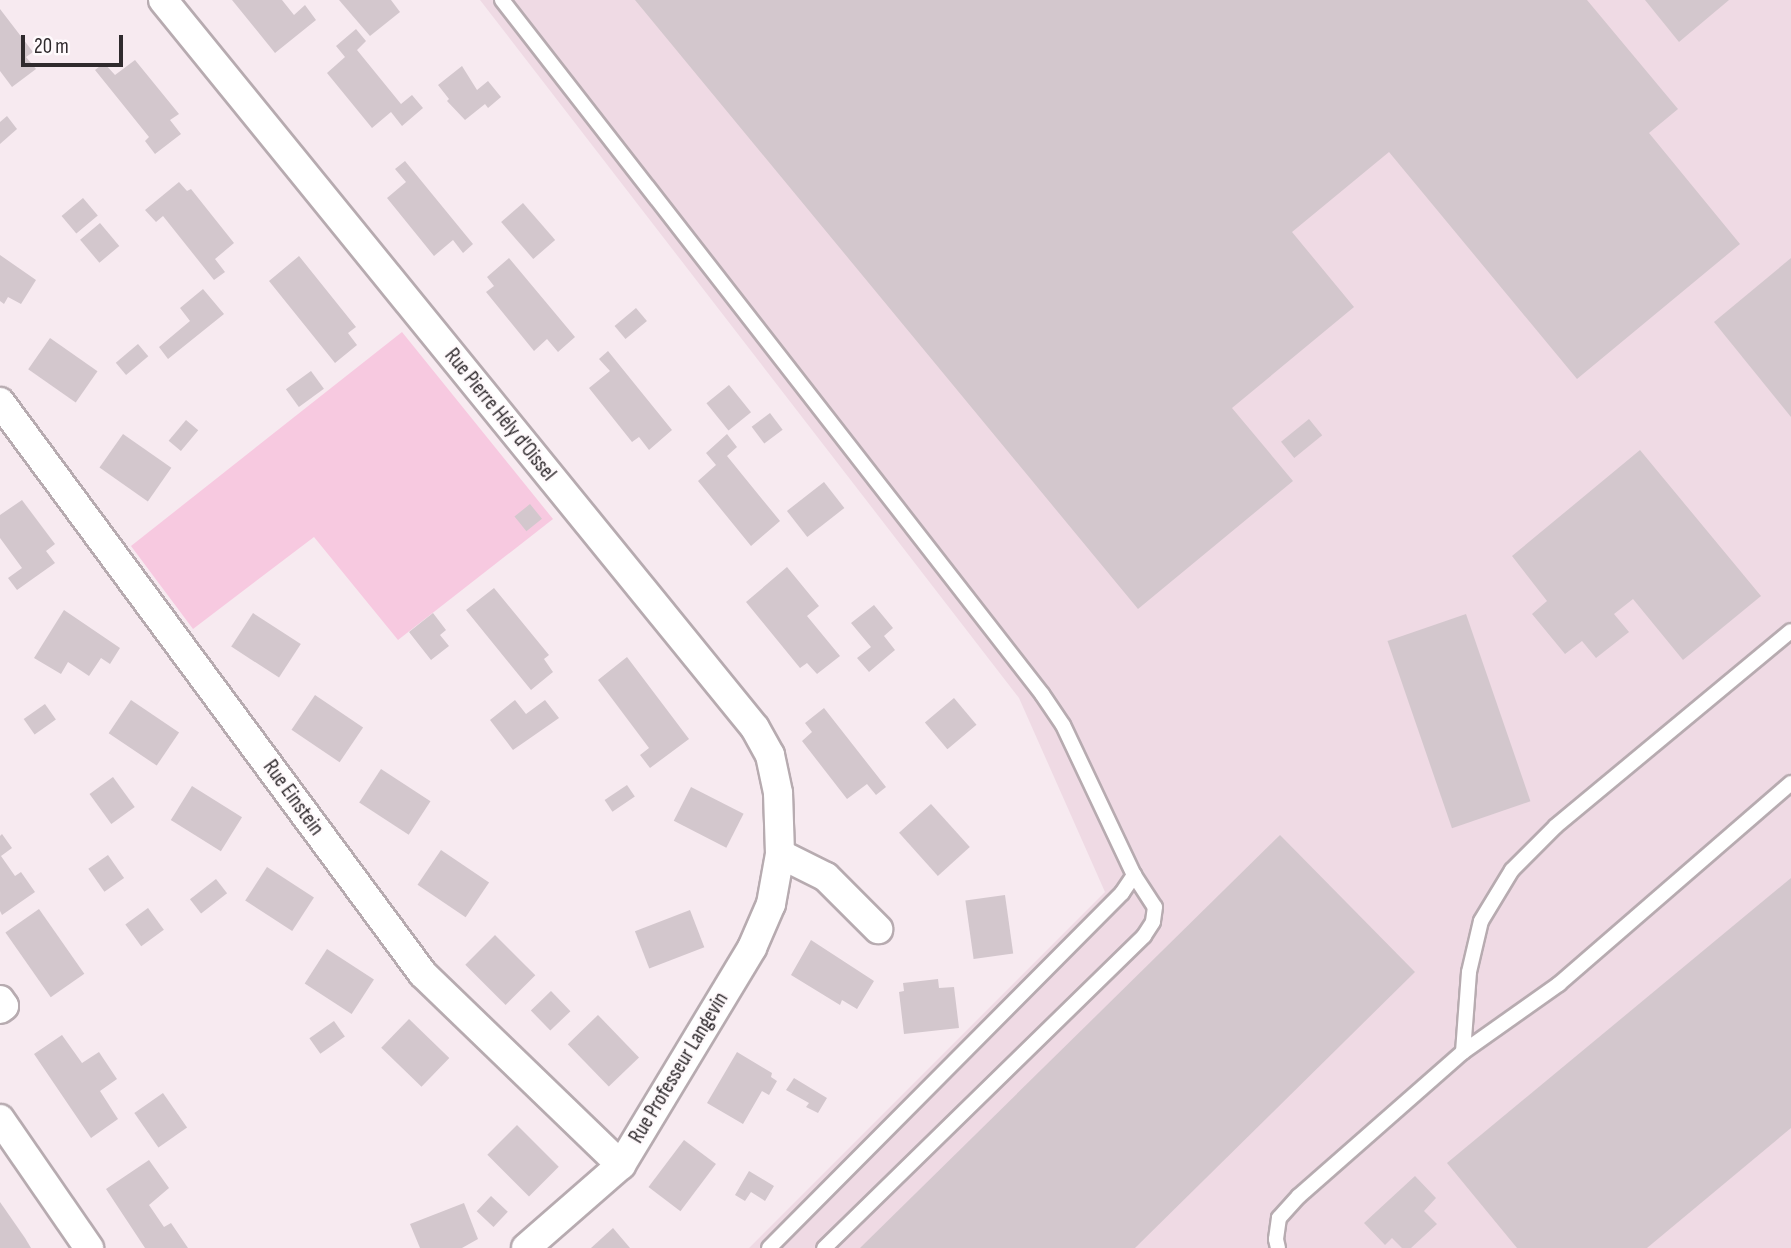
<!DOCTYPE html>
<html>
<head>
<meta charset="utf-8">
<style>
  body { margin:0 }
  #map { position:relative; width:1791px; height:1248px; overflow:hidden; background:#f7eaf0; font-family:"Sofia Sans Condensed",sans-serif }
  div>[style] { position:absolute }
  .built>* { inset:0; background:#efdae4 }
  .green>* { inset:0; background:#f7c9e0 }
  .building>* { inset:0; background:#d3c7cd; transform-origin:0 0 }
  .roads { filter:drop-shadow(2px 0 #b7abb0) drop-shadow(-2px 0 #b7abb0) drop-shadow(0 2px #b7abb0) drop-shadow(0 -2px #b7abb0) }
  .lane>* { height:14px; margin:-7px; padding:0 7px; transform-origin:7px; border-radius:7px; background:#fff }
  .street>* { height:28px; margin:-14px; padding:0 14px; transform-origin:14px; border-radius:14px; background:#fff }
  span { translate:-50% -50%; white-space:nowrap; text-align:center; line-height:1.15; -webkit-text-stroke:5px #fffafc; paint-order:stroke }
  .street-label { font-size:21px; color:#2f2a2d }
  .scale { position:absolute; left:21px; top:35px; width:102px; height:32px; box-sizing:border-box; border:4px solid #2f2a2d; border-top:0; padding-left:9px; font-size:21px; line-height:24px; white-space:nowrap; color:#2f2a2d; -webkit-text-stroke:5px #fffafc; paint-order:stroke }
</style>
</head>
<body>
<div id="map">
  <div class="built">
    <div style="clip-path:polygon(480px 0,1791px 0,1791px 1248px,749px 1248px,1105px 892px,1019px 698px)"></div>
  </div>
  <div class="green">
    <div style="clip-path:polygon(402px 332px,553px 519px,398px 640px,314px 537px,193px 629px,131px 546px)"></div>
  </div>
  <div class="building">
    <div style="clip-path:polygon(232px 0,282px 0,294px 15px,305px 5px,316px 20px,275px 53px)"></div>
    <div style="clip-path:polygon(339px 0,391px 0,400px 12px,370px 36px)"></div>
    <div style="clip-path:polygon(635px 0,1587px 0,1678px 109px,1649px 133px,1740px 244px,1577px 379px,1389px 152px,1292px 232px,1354px 307px,1232px 408px,1293px 481px,1138px 609px)"></div>
    <div style="clip-path:polygon(1645px 0,1729px 0,1679px 42px)"></div>
    <div style="clip-path:polygon(0 9px,33px 52px,26px 57px,36px 69px,12px 87px,0 71px)"></div>
    <div style="clip-path:polygon(356px 29px,366px 41px,357px 50px,401px 104px,412px 95px,423px 108px,402px 126px,391px 112px,372px 128px,327px 73px,345px 57px,336px 46px)"></div>
    <div style="clip-path:polygon(135px 60px,179px 114px,170px 120px,181px 134px,155px 154px,145px 141px,149px 137px,95px 70px,104px 63px,115px 75px)"></div>
    <div style="clip-path:polygon(462px 66px,477px 90px,488px 81px,501px 97px,488px 108px,485px 104px,465px 120px,447px 101px,449px 99px,438px 85px)"></div>
    <div style="clip-path:polygon(7px 116px,17px 129px,0 144px,0 122px)"></div>
    <div style="clip-path:polygon(405px 161px,473px 244px,463px 253px,453px 240px,434px 256px,387px 198px,406px 182px,395px 169px)"></div>
    <div style="clip-path:polygon(179px 182px,187px 191px,191px 189px,234px 243px,215px 259px,225px 272px,214px 280px,163px 216px,156px 222px,145px 210px)"></div>
    <div style="left:83px;top:198px;width:23px;height:28px;rotate:50deg"></div>
    <div style="left:523px;top:203px;width:49px;height:29px;rotate:49deg"></div>
    <div style="left:100px;top:223px;width:30px;height:26px;rotate:50deg"></div>
    <div style="clip-path:polygon(0 255px,36px 280px,21px 304px,8px 297px,4px 304px,0 301px)"></div>
    <div style="clip-path:polygon(299px 256px,356px 327px,348px 333px,357px 345px,335px 363px,269px 281px)"></div>
    <div style="clip-path:polygon(509px 258px,575px 337px,558px 352px,547px 339px,534px 351px,486px 292px,494px 286px,487px 277px)"></div>
    <div style="clip-path:polygon(1791px 258px,1791px 417px,1714px 322px)"></div>
    <div style="clip-path:polygon(203px 289px,224px 314px,168px 359px,159px 347px,190px 321px,180px 308px)"></div>
    <div style="left:636px;top:308px;width:17px;height:28px;rotate:50deg"></div>
    <div style="left:50px;top:338px;width:58px;height:38px;rotate:35deg"></div>
    <div style="left:138px;top:344px;width:16px;height:29px;rotate:50deg"></div>
    <div style="clip-path:polygon(608px 351px,672px 430px,649px 450px,639px 437px,632px 442px,589px 388px,610px 371px,599px 359px)"></div>
    <div style="left:311px;top:371px;width:22px;height:31px;rotate:54deg"></div>
    <div style="left:729px;top:385px;width:35px;height:29px;rotate:51deg"></div>
    <div style="left:770px;top:413px;width:21px;height:23px;rotate:53deg"></div>
    <div style="left:1309px;top:419px;width:21px;height:36px;rotate:51deg"></div>
    <div style="left:186px;top:420px;width:16px;height:27px;rotate:40deg"></div>
    <div style="left:123px;top:434px;width:59px;height:41px;rotate:35deg"></div>
    <div style="clip-path:polygon(727px 434px,737px 447px,727px 456px,780px 521px,751px 546px,698px 481px,716px 465px,706px 453px)"></div>
    <div style="clip-path:polygon(1640px 450px,1761px 596px,1683px 660px,1633px 599px,1614px 614px,1629px 632px,1596px 658px,1582px 641px,1565px 654px,1532px 614px,1547px 601px,1512px 556px)"></div>
    <div style="left:824px;top:482px;width:33px;height:47px;rotate:52deg"></div>
    <div style="clip-path:polygon(22px 500px,55px 544px,46px 551px,55px 563px,17px 590px,8px 578px,22px 568px,0 538px,0 515px)"></div>
    <div style="left:530px;top:504px;width:19px;height:20px;rotate:51deg"></div>
    <div style="clip-path:polygon(787px 567px,819px 606px,807px 616px,840px 656px,817px 674px,807px 663px,800px 668px,746px 602px)"></div>
    <div style="clip-path:polygon(494px 588px,549px 655px,544px 659px,553px 672px,531px 690px,466px 610px)"></div>
    <div style="clip-path:polygon(874px 605px,893px 628px,884px 636px,895px 650px,869px 672px,857px 658px,871px 647px,851px 623px)"></div>
    <div style="clip-path:polygon(64px 610px,120px 648px,110px 664px,101px 658px,89px 676px,68px 662px,61px 674px,34px 658px)"></div>
    <div style="left:253px;top:613px;width:57px;height:40px;rotate:33deg"></div>
    <div style="clip-path:polygon(433px 613px,446px 630px,440px 635px,449px 646px,431px 660px,409px 632px)"></div>
    <div style="left:1466px;top:614px;width:198px;height:83px;rotate:71deg"></div>
    <div style="clip-path:polygon(627px 657px,689px 739px,650px 768px,640px 755px,649px 748px,598px 680px)"></div>
    <div style="left:315px;top:695px;width:58px;height:42px;rotate:34deg"></div>
    <div style="left:954px;top:698px;width:35px;height:38px;rotate:50deg"></div>
    <div style="left:131px;top:700px;width:58px;height:40px;rotate:34deg"></div>
    <div style="clip-path:polygon(515px 700px,526px 714px,545px 700px,559px 718px,513px 750px,490px 720px)"></div>
    <div style="left:45px;top:704px;width:19px;height:26px;rotate:55deg"></div>
    <div style="clip-path:polygon(824px 708px,886px 787px,876px 795px,867px 784px,847px 799px,802px 741px,812px 732px,805px 723px)"></div>
    <div style="left:381px;top:769px;width:59px;height:40px;rotate:33deg"></div>
    <div style="left:113px;top:777px;width:37px;height:29px;rotate:54deg"></div>
    <div style="left:627px;top:785px;width:14px;height:27px;rotate:56deg"></div>
    <div style="left:192px;top:786px;width:59px;height:40px;rotate:32deg"></div>
    <div style="left:691px;top:787px;width:59px;height:38px;rotate:27deg"></div>
    <div style="left:931px;top:804px;width:58px;height:43px;rotate:48deg"></div>
    <div style="clip-path:polygon(2px 834px,12px 848px,1px 856px,15px 876px,21px 872px,35px 892px,2px 915px,0 911px,0 836px)"></div>
    <div style="clip-path:polygon(1280px 835px,1415px 972px,1135px 1248px,860px 1248px)"></div>
    <div style="left:441px;top:850px;width:58px;height:42px;rotate:34deg"></div>
    <div style="left:108px;top:855px;width:28px;height:24px;rotate:55deg"></div>
    <div style="left:267px;top:867px;width:56px;height:40px;rotate:33deg"></div>
    <div style="clip-path:polygon(1791px 878px,1791px 1128px,1647px 1248px,1517px 1248px,1447px 1163px)"></div>
    <div style="left:216px;top:879px;width:18px;height:33px;rotate:52deg"></div>
    <div style="left:1005px;top:895px;width:59px;height:40px;rotate:82deg"></div>
    <div style="left:148px;top:908px;width:27px;height:28px;rotate:54deg"></div>
    <div style="left:39px;top:909px;width:79px;height:41px;rotate:55deg"></div>
    <div style="left:690px;top:910px;width:40px;height:59px;rotate:69deg"></div>
    <div style="left:495px;top:935px;width:57px;height:42px;rotate:45deg"></div>
    <div style="clip-path:polygon(811px 940px,874px 981px,857px 1009px,842px 1000px,840px 1005px,791px 975px)"></div>
    <div style="left:327px;top:949px;width:56px;height:41px;rotate:33deg"></div>
    <div style="clip-path:polygon(938px 979px,939px 988px,954px 987px,959px 1028px,904px 1034px,899px 992px,904px 991px,903px 983px)"></div>
    <div style="left:551px;top:991px;width:28px;height:28px;rotate:46deg"></div>
    <div style="left:598px;top:1015px;width:59px;height:42px;rotate:46deg"></div>
    <div style="left:409px;top:1019px;width:56px;height:40px;rotate:44deg"></div>
    <div style="left:334px;top:1021px;width:19px;height:30px;rotate:55deg"></div>
    <div style="clip-path:polygon(62px 1035px,82px 1063px,99px 1052px,117px 1079px,100px 1091px,118px 1119px,91px 1138px,34px 1054px)"></div>
    <div style="clip-path:polygon(737px 1052px,772px 1073px,771px 1077px,777px 1081px,769px 1095px,762px 1091px,743px 1124px,707px 1103px)"></div>
    <div style="clip-path:polygon(794px 1078px,827px 1098px,818px 1113px,806px 1107px,809px 1103px,786px 1090px)"></div>
    <div style="left:163px;top:1093px;width:42px;height:35px;rotate:55deg"></div>
    <div style="left:517px;top:1125px;width:59px;height:42px;rotate:45deg"></div>
    <div style="left:684px;top:1140px;width:40px;height:59px;rotate:37deg"></div>
    <div style="clip-path:polygon(149px 1160px,169px 1188px,149px 1205px,164px 1227px,171px 1223px,188px 1248px,145px 1248px,106px 1189px)"></div>
    <div style="clip-path:polygon(749px 1171px,774px 1186px,765px 1201px,751px 1192px,745px 1201px,735px 1195px)"></div>
    <div style="clip-path:polygon(1415px 1176px,1436px 1198px,1424px 1211px,1437px 1224px,1411px 1248px,1402px 1248px,1392px 1238px,1385px 1245px,1364px 1223px)"></div>
    <div style="left:491px;top:1196px;width:23px;height:21px;rotate:43deg"></div>
    <div style="clip-path:polygon(0 1202px,25px 1238px,31px 1248px,0 1248px)"></div>
    <div style="clip-path:polygon(464px 1203px,478px 1239px,462px 1248px,420px 1248px,410px 1224px)"></div>
    <div style="clip-path:polygon(613px 1228px,630px 1248px,591px 1248px)"></div>
  </div>
  <div class="roads">
    <div class="lane">
      <div style="left:502px;top:0;width:879px;rotate:52.11deg"></div>
      <div style="left:1042px;top:694px;width:37px;rotate:56deg"></div>
      <div style="left:1063px;top:725px;width:166px;rotate:64.7deg"></div>
      <div style="left:1134px;top:875px;width:38px;rotate:57deg"></div>
      <div style="left:1155px;top:907px;width:15px;rotate:98deg"></div>
      <div style="left:1153px;top:922px;width:17px;rotate:123deg"></div>
      <div style="left:1144px;top:936px;width:447px;rotate:135.7deg"></div>
      <div style="left:1463px;top:1052px;width:118px;rotate:-35.3deg"></div>
      <div style="left:1559px;top:984px;width:307px;rotate:-40.9deg"></div>
      <div style="left:769px;top:1248px;width:501px;rotate:-45.16deg"></div>
      <div style="left:1122px;top:893px;width:22px;rotate:-56deg"></div>
      <div style="left:1278px;top:1248px;width:9px;rotate:-103deg"></div>
      <div style="left:1276px;top:1239px;width:21px;rotate:-82deg"></div>
      <div style="left:1279px;top:1218px;width:30px;rotate:-48deg"></div>
      <div style="left:1299px;top:1196px;width:218px;rotate:-41.3deg"></div>
      <div style="left:1463px;top:1052px;width:80px;rotate:-85.7deg"></div>
      <div style="left:1469px;top:972px;width:52px;rotate:-76.8deg"></div>
      <div style="left:1481px;top:921px;width:60px;rotate:-58.7deg"></div>
      <div style="left:1512px;top:870px;width:62px;rotate:-45deg"></div>
      <div style="left:1556px;top:826px;width:305px;rotate:-39.7deg"></div>
    </div>
    <div class="street">
      <div style="left:163px;top:0;width:938px;rotate:50.88deg"></div>
      <div style="left:755px;top:728px;width:31px;rotate:61deg"></div>
      <div style="left:770px;top:755px;width:39px;rotate:78deg"></div>
      <div style="left:778px;top:793px;width:61px;rotate:88.1deg"></div>
      <div style="left:780px;top:854px;width:51px;rotate:100.2deg"></div>
      <div style="left:771px;top:904px;width:48px;rotate:113.4deg"></div>
      <div style="left:752px;top:948px;width:253px;rotate:121.1deg"></div>
      <div style="left:621px;top:1165px;width:126px;rotate:138.9deg"></div>
      <div style="left:0;top:402px;width:711px;rotate:53.52deg"></div>
      <div style="left:423px;top:974px;width:275px;rotate:44deg"></div>
      <div style="left:780px;top:854px;width:51px;rotate:26.6deg"></div>
      <div style="left:826px;top:877px;width:74px;rotate:45deg"></div>
      <div style="left:0;top:1000px;width:7px;rotate:56deg"></div>
      <div style="left:4px;top:1006px;width:5px;rotate:143deg"></div>
      <div style="left:0;top:1119px;width:157px;rotate:55.4deg"></div>
    </div>
  </div>
  <div class="street-label">
    <span style="left:500px;top:415px;rotate:51deg">Rue Pierre Hély d'Oissel</span>
    <span style="left:293px;top:798px;rotate:54deg">Rue Einstein</span>
    <span style="left:679px;top:1068px;rotate:-59deg">Rue Professeur Langevin</span>
  </div>
  <div class="scale">20 m</div>
</div>
</body>
</html>
